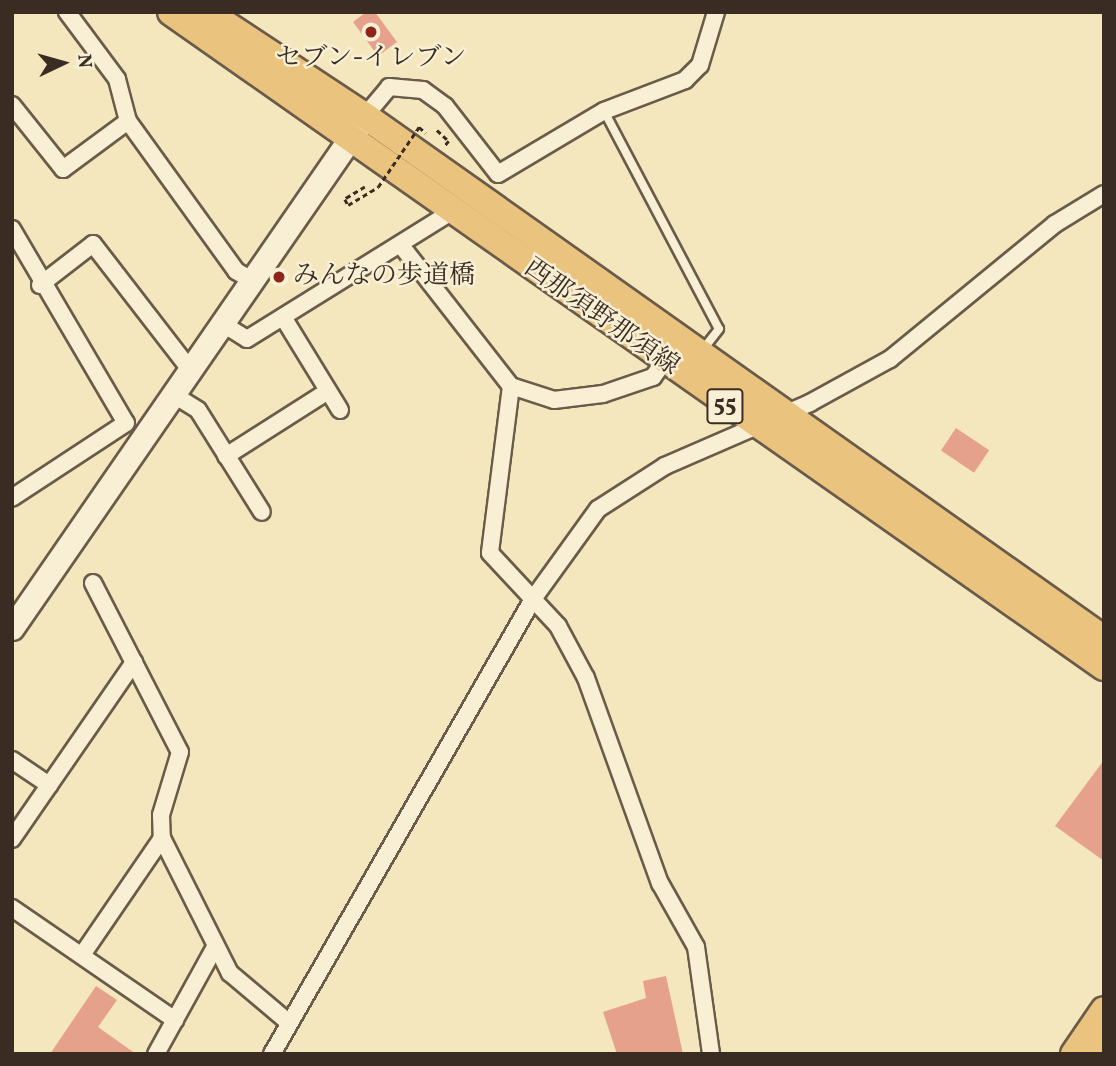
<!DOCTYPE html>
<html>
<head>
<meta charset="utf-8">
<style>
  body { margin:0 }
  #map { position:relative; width:1116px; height:1066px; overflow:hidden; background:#f5e7bd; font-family:Vollkorn,"Noto Serif JP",serif }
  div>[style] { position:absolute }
  .building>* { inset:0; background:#e6a18d; transform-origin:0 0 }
  .path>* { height:2.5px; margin-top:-1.25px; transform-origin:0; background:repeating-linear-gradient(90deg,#3b2c23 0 5px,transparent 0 8.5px) }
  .roads { filter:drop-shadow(2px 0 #6a5b4a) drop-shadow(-2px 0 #6a5b4a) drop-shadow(0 2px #6a5b4a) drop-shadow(0 -2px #6a5b4a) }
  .lane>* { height:8px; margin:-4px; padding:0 4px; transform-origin:4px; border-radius:4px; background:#f8efd4 }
  .street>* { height:16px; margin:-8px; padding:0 8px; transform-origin:8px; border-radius:8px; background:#f8efd4 }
  .secondary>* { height:23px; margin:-11.5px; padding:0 11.5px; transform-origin:11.5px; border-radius:11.5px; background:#f8efd4 }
  .primary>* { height:26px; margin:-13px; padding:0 13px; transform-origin:13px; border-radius:13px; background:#eac47e }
  .path-bridge>* { height:2.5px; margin-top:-1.25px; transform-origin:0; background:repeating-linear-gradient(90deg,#3b2c23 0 5px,transparent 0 8.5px) }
  .dots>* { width:19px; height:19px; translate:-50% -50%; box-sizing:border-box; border:4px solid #f8efd4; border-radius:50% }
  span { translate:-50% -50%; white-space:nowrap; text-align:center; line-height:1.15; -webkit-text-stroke:5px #f8efd4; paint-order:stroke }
  .shield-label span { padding:2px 5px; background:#f8efd4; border:2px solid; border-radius:5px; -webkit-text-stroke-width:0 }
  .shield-label { font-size:24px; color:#3b2c23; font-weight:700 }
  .poi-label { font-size:26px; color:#3b2c23 }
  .left { translate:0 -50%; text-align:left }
  .street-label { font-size:26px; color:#3b2c23 }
  .frame { position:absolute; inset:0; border:14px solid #3b2c23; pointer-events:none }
  .north { position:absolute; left:28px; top:28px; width:70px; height:70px; -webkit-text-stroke:5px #f8efd4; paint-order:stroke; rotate:85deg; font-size:19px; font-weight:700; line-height:28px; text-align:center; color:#3b2c23 }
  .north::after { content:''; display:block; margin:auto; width:24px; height:32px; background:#3b2c23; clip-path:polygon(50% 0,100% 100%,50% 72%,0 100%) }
</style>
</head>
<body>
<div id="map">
  <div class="building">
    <div style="clip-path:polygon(366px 12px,375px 12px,397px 42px,378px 56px,353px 22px)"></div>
    <div style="left:956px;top:428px;width:40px;height:27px;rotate:34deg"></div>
    <div style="clip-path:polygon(1104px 760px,1104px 861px,1055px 826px)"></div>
    <div style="clip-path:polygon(666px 976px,683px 1054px,617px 1054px,603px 1012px,646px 998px,643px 981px)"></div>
    <div style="clip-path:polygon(96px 986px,117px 1000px,98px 1027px,136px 1054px,50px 1054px)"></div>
  </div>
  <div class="path">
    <div style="left:419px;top:127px;width:9px;rotate:41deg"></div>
    <div style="left:437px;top:130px;width:16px;rotate:43deg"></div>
    <div style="left:449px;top:141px;width:8px;rotate:130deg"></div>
    <div style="left:365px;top:187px;width:23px;rotate:149deg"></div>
    <div style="left:345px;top:199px;width:7px;rotate:63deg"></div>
    <div style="left:348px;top:205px;width:35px;rotate:-31deg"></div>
  </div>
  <div class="roads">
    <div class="lane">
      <div style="left:604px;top:111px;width:246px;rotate:62.2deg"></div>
      <div style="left:719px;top:329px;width:28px;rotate:128deg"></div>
    </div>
    <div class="street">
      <div style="left:12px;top:105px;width:82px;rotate:51.4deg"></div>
      <div style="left:63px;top:169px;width:81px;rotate:-36.4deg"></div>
      <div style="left:128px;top:121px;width:43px;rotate:-104.7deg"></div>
      <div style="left:117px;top:79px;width:84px;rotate:-126.7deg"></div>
      <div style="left:365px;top:116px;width:38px;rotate:-50deg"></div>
      <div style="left:389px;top:87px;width:34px;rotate:5deg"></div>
      <div style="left:423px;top:90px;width:27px;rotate:36deg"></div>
      <div style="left:445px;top:106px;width:86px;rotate:52.1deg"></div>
      <div style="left:498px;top:174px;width:123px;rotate:-30.7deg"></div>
      <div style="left:604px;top:111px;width:87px;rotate:-20.9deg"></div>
      <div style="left:685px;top:80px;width:21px;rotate:-45deg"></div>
      <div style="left:700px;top:65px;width:55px;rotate:-73.2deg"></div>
      <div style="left:128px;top:121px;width:185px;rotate:54.2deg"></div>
      <div style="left:236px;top:271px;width:20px;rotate:30deg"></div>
      <div style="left:12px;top:229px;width:225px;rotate:59.6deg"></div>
      <div style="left:126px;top:423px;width:136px;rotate:146.7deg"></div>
      <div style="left:403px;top:248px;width:175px;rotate:52deg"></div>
      <div style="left:511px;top:386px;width:168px;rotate:97.2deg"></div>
      <div style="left:490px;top:553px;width:100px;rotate:47deg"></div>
      <div style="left:558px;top:626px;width:59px;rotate:61.7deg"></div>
      <div style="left:586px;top:678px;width:218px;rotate:70.2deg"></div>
      <div style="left:660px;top:883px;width:73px;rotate:60.6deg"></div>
      <div style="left:696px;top:947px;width:108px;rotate:82deg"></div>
      <div style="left:40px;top:285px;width:67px;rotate:-37.7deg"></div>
      <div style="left:93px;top:244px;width:160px;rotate:52.3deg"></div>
      <div style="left:283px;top:317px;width:109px;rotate:58.5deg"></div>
      <div style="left:223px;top:324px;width:28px;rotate:32deg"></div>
      <div style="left:247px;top:339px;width:240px;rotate:-31.9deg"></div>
      <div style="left:511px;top:386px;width:45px;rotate:18deg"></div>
      <div style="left:554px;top:400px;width:49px;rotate:-7deg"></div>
      <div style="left:603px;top:394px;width:53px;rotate:-18.8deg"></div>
      <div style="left:653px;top:377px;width:19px;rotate:-54deg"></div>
      <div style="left:174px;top:395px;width:28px;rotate:32deg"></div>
      <div style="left:198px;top:410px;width:120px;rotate:57.9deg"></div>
      <div style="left:226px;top:456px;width:121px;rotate:-32.5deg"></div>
      <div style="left:93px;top:583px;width:190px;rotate:62.8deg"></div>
      <div style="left:180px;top:752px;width:66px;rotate:106.8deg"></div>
      <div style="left:161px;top:815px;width:23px;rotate:88deg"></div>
      <div style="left:162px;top:838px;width:151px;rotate:63.3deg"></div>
      <div style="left:230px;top:973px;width:76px;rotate:40.2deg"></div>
      <div style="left:12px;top:760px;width:45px;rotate:34deg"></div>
      <div style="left:12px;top:839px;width:215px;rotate:-55.4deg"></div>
      <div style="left:12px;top:908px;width:198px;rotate:34.5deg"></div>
      <div style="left:82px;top:955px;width:142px;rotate:-55.6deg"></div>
      <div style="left:156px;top:1054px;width:120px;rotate:-61.1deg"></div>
      <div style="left:272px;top:1054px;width:525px;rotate:-60.16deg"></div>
      <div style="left:533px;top:599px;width:111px;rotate:-54.2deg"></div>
      <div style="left:598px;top:509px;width:80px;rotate:-32.7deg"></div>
      <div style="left:665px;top:466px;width:158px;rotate:-23.5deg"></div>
      <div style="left:810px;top:403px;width:91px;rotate:-28.8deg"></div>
      <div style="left:890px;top:359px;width:213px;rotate:-39.3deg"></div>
      <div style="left:1055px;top:224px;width:57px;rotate:-31.5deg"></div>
    </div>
    <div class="secondary">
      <div style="left:12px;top:628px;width:612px;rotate:-55.38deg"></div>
    </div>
    <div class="primary">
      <div style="left:171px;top:12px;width:1140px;rotate:35.07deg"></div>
      <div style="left:207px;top:12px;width:189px;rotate:33.4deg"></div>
      <div style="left:365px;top:116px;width:905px;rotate:35.29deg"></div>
      <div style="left:1074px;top:1054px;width:53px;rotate:-55.7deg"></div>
      <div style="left:1100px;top:1054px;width:7px;rotate:-56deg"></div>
    </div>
  </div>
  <div class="path-bridge">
    <div style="left:378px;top:187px;width:73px;rotate:-55.7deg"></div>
  </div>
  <div class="dots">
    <div style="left:371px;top:32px;background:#8f2418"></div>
    <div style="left:279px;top:277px;background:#8f2418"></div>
  </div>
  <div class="shield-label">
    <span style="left:725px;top:406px">55</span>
  </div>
  <div class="poi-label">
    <span style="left:371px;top:59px">セブン-イレブン</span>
    <span class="left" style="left:293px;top:277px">みんなの歩道橋</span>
  </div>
  <div class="street-label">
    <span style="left:601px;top:318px;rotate:35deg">西那須野那須線</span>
  </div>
  <div class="frame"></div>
  <div class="north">N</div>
</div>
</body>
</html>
